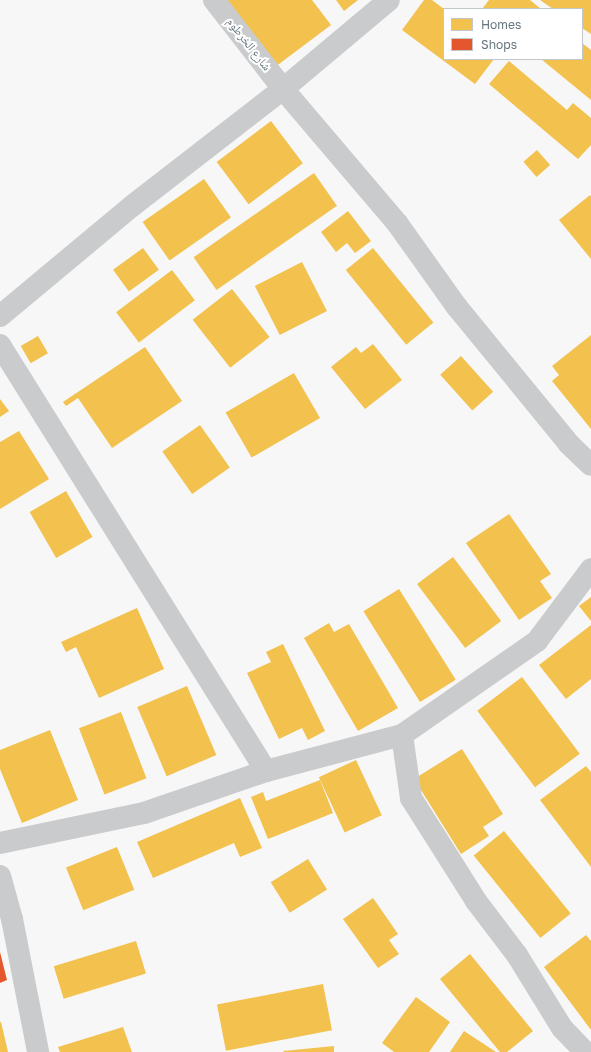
<!DOCTYPE html>
<html>
<head>
<meta charset="utf-8">
<style>
  body { margin:0 }
  #map { position:relative; width:591px; height:1052px; overflow:hidden; background:#f7f7f7; font-family:"Golos Text","Noto Naskh Arabic",sans-serif }
  div>[style] { position:absolute }
  .homes>* { inset:0; background:#f2c14e; transform-origin:0 0 }
  .shops>* { inset:0; background:#e4572e }
  .minor>* { height:22px; margin:-11px; padding:0 11px; transform-origin:11px; border-radius:11px; background:#cacbcc }
  span { translate:-50% -50%; white-space:nowrap; text-align:center; line-height:1.15; -webkit-text-stroke:4px #fff; paint-order:stroke }
  .street-label { font-size:12px; color:#65767f }
  .legend { position:absolute; left:443px; top:8px; width:140px; height:52px; box-sizing:border-box; background:#fff; border:1px solid #c1c8cc; margin:0; padding:5px 7px; list-style:none; font-size:12px; color:#65767f }
  .legend li { display:flex; align-items:center; gap:8px; height:20px }
  .legend b { width:20px; border:1px solid #c1c8cc }
</style>
</head>
<body>
<div id="map">
  <div class="homes">
    <div style="clip-path:polygon(224px 0,312px 0,331px 25px,275px 67px)"></div>
    <div style="clip-path:polygon(336px 0,358px 0,344px 11px)"></div>
    <div style="clip-path:polygon(424px 0,432px 0,444px 9px,444px 59px,494px 59px,475px 84px,402px 30px)"></div>
    <div style="clip-path:polygon(489px 0,530px 0,541px 9px,482px 9px)"></div>
    <div style="clip-path:polygon(540px 0,591px 0,591px 34px,582px 28px,582px 9px,553px 9px)"></div>
    <div style="clip-path:polygon(582px 43px,591px 50px,591px 100px,541px 59px,582px 59px)"></div>
    <div style="clip-path:polygon(509px 61px,567px 110px,573px 103px,591px 118px,591px 145px,578px 159px,489px 84px)"></div>
    <div style="left:271px;top:121px;width:53px;height:68px;rotate:53deg"></div>
    <div style="left:537px;top:150px;width:20px;height:18px;rotate:49deg"></div>
    <div style="left:314px;top:173px;width:40px;height:147px;rotate:55deg"></div>
    <div style="left:204px;top:179px;width:47px;height:75px;rotate:55deg"></div>
    <div style="clip-path:polygon(590px 195px,591px 197px,591px 259px,559px 220px)"></div>
    <div style="clip-path:polygon(348px 211px,371px 241px,355px 253px,347px 243px,336px 252px,321px 232px)"></div>
    <div style="left:143px;top:248px;width:27px;height:37px;rotate:54deg"></div>
    <div style="left:373px;top:248px;width:96px;height:35px;rotate:51deg"></div>
    <div style="left:302px;top:262px;width:55px;height:53px;rotate:63deg"></div>
    <div style="left:172px;top:270px;width:38px;height:70px;rotate:53deg"></div>
    <div style="left:232px;top:289px;width:61px;height:50px;rotate:52deg"></div>
    <div style="clip-path:polygon(591px 335px,591px 429px,552px 381px,559px 375px,552px 366px)"></div>
    <div style="left:38px;top:336px;width:20px;height:20px;rotate:60deg"></div>
    <div style="clip-path:polygon(373px 344px,402px 380px,365px 409px,331px 367px,356px 347px,361px 353px)"></div>
    <div style="clip-path:polygon(145px 347px,182px 401px,112px 448px,78px 398px,66px 406px,63px 402px)"></div>
    <div style="left:461px;top:356px;width:48px;height:28px;rotate:48deg"></div>
    <div style="left:294px;top:373px;width:52px;height:79px;rotate:60deg"></div>
    <div style="clip-path:polygon(0 399px,9px 411px,0 417px)"></div>
    <div style="left:200px;top:425px;width:52px;height:46px;rotate:55deg"></div>
    <div style="clip-path:polygon(19px 431px,49px 479px,0 509px,0 442px)"></div>
    <div style="left:66px;top:491px;width:53px;height:42px;rotate:60deg"></div>
    <div style="clip-path:polygon(509px 514px,551px 574px,540px 581px,552px 598px,519px 620px,466px 543px)"></div>
    <div style="left:453px;top:557px;width:80px;height:45px;rotate:53deg"></div>
    <div style="left:399px;top:589px;width:107px;height:42px;rotate:58deg"></div>
    <div style="clip-path:polygon(591px 597px,591px 621px,579px 606px)"></div>
    <div style="clip-path:polygon(137px 608px,164px 669px,99px 698px,76px 647px,66px 652px,61px 642px)"></div>
    <div style="clip-path:polygon(329px 623px,334px 632px,349px 624px,398px 708px,358px 731px,304px 638px)"></div>
    <div style="clip-path:polygon(591px 625px,591px 679px,566px 699px,539px 665px)"></div>
    <div style="clip-path:polygon(283px 644px,325px 731px,308px 740px,302px 728px,279px 739px,247px 673px,271px 662px,266px 652px)"></div>
    <div style="left:522px;top:677px;width:96px;height:56px;rotate:53deg"></div>
    <div style="left:187px;top:686px;width:75px;height:54px;rotate:67deg"></div>
    <div style="left:121px;top:712px;width:71px;height:45px;rotate:69deg"></div>
    <div style="clip-path:polygon(50px 730px,78px 800px,22px 823px,0 769px,0 750px)"></div>
    <div style="clip-path:polygon(462px 749px,503px 814px,483px 827px,489px 836px,461px 854px,414px 779px)"></div>
    <div style="left:356px;top:760px;width:61px;height:41px;rotate:65deg"></div>
    <div style="clip-path:polygon(586px 766px,591px 772px,591px 867px,540px 800px)"></div>
    <div style="clip-path:polygon(320px 780px,333px 813px,268px 839px,251px 797px,263px 792px,266px 801px)"></div>
    <div style="clip-path:polygon(240px 798px,262px 848px,240px 857px,234px 843px,153px 878px,137px 842px)"></div>
    <div style="left:504px;top:831px;width:106px;height:39px;rotate:51deg"></div>
    <div style="left:117px;top:847px;width:46px;height:55px;rotate:68deg"></div>
    <div style="left:308px;top:859px;width:36px;height:44px;rotate:58deg"></div>
    <div style="clip-path:polygon(373px 898px,398px 934px,389px 940px,399px 954px,378px 968px,343px 919px)"></div>
    <div style="clip-path:polygon(586px 935px,591px 941px,591px 1030px,544px 967px)"></div>
    <div style="left:136px;top:941px;width:34px;height:86px;rotate:73deg"></div>
    <div style="clip-path:polygon(470px 954px,533px 1031px,507px 1052px,500px 1052px,440px 979px)"></div>
    <div style="left:323px;top:984px;width:47px;height:108px;rotate:79deg"></div>
    <div style="clip-path:polygon(416px 997px,450px 1022px,429px 1052px,394px 1052px,382px 1043px)"></div>
    <div style="clip-path:polygon(0 1022px,1px 1022px,8px 1052px,0 1052px)"></div>
    <div style="clip-path:polygon(123px 1027px,132px 1052px,60px 1052px,58px 1047px)"></div>
    <div style="clip-path:polygon(464px 1031px,496px 1052px,450px 1052px)"></div>
    <div style="clip-path:polygon(334px 1046px,334px 1052px,284px 1052px,283px 1051px)"></div>
  </div>
  <div class="shops">
    <div style="clip-path:polygon(0 952px,7px 980px,0 983px)"></div>
  </div>
  <div class="minor">
    <div style="left:214px;top:0;width:113px;rotate:52.2deg"></div>
    <div style="left:283px;top:89px;width:176px;rotate:49.6deg"></div>
    <div style="left:397px;top:223px;width:103px;rotate:54.5deg"></div>
    <div style="left:457px;top:307px;width:177px;rotate:50.7deg"></div>
    <div style="left:569px;top:444px;width:30px;rotate:44deg"></div>
    <div style="left:0;top:316px;width:172px;rotate:-39.8deg"></div>
    <div style="left:132px;top:206px;width:191px;rotate:-37.8deg"></div>
    <div style="left:283px;top:89px;width:138px;rotate:-40deg"></div>
    <div style="left:0;top:345px;width:502px;rotate:58.02deg"></div>
    <div style="left:402px;top:735px;width:64px;rotate:81.9deg"></div>
    <div style="left:411px;top:798px;width:122px;rotate:57.7deg"></div>
    <div style="left:476px;top:901px;width:68px;rotate:52.8deg"></div>
    <div style="left:517px;top:955px;width:86px;rotate:58.3deg"></div>
    <div style="left:562px;top:1028px;width:33px;rotate:46deg"></div>
    <div style="left:0;top:843px;width:147px;rotate:-11.8deg"></div>
    <div style="left:144px;top:813px;width:129px;rotate:-19deg"></div>
    <div style="left:266px;top:771px;width:141px;rotate:-14.8deg"></div>
    <div style="left:402px;top:735px;width:165px;rotate:-34.8deg"></div>
    <div style="left:537px;top:641px;width:90px;rotate:-53.1deg"></div>
    <div style="left:0;top:876px;width:45px;rotate:74.4deg"></div>
    <div style="left:12px;top:919px;width:136px;rotate:78.9deg"></div>
  </div>
  <div class="street-label">
    <span style="left:249px;top:44px;rotate:52deg">شارع الخرطوم</span>
  </div>
  <ul class="legend">
  <li><b style="height:11px;background:#f2c14e"></b>Homes</li>
  <li><b style="height:11px;background:#e4572e"></b>Shops</li>
  </ul>
</div>
</body>
</html>
